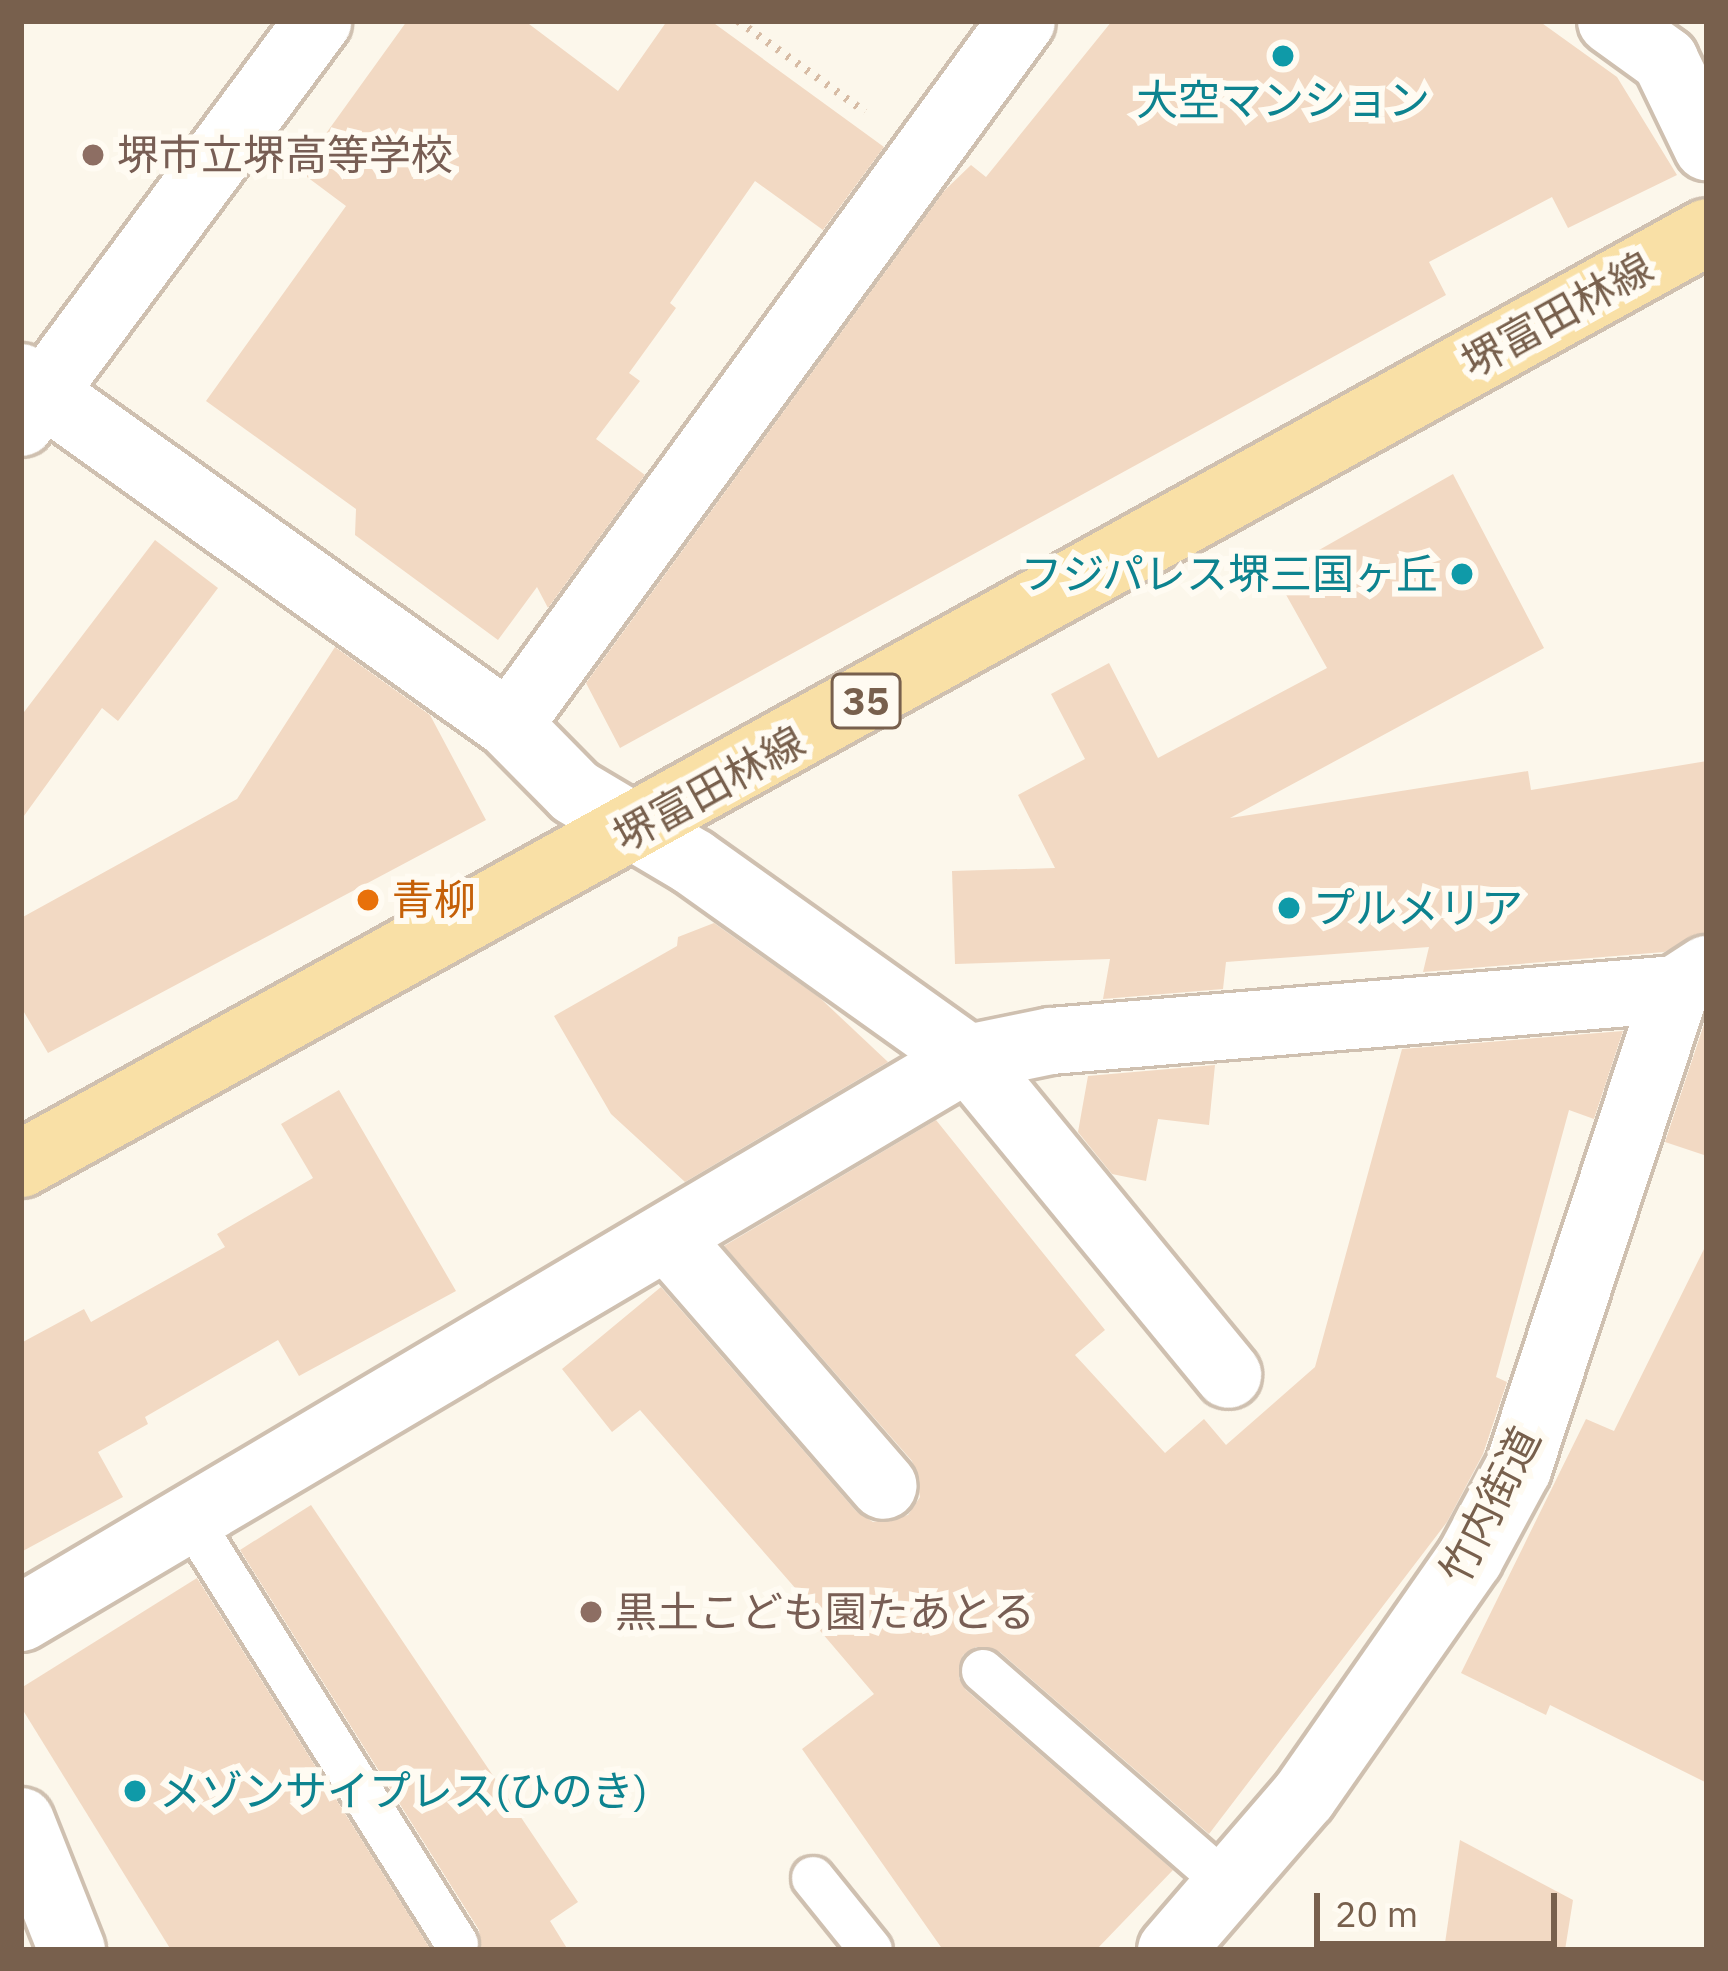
<!DOCTYPE html>
<html>
<head>
<meta charset="utf-8">
<style>
  body { margin:0 }
  #map { position:relative; width:1728px; height:1971px; overflow:hidden; background:#fcf7eb; font-family:"IBM Plex Sans","Noto Sans JP",sans-serif }
  div>[style] { position:absolute }
  .building>* { inset:0; background:#f2d9c3 }
  .path>* { height:8px; margin-top:-4px; transform-origin:0; background:repeating-linear-gradient(90deg,#d7bca5 0 3px,transparent 0 12px) }
  .roads { filter:drop-shadow(3px 0 #cfc0b0) drop-shadow(-3px 0 #cfc0b0) drop-shadow(0 3px #cfc0b0) drop-shadow(0 -3px #cfc0b0) }
  .service>* { height:42px; margin:-21px; padding:0 21px; transform-origin:21px; border-radius:21px; background:#fff }
  .minor>* { height:66px; margin:-33px; padding:0 33px; transform-origin:33px; border-radius:33px; background:#fff }
  .primary>* { height:66px; margin:-33px; padding:0 33px; transform-origin:33px; border-radius:33px; background:#f9e0a6 }
  .dots>* { width:33px; height:33px; translate:-50% -50%; box-sizing:border-box; border:6px solid #fffbf2; border-radius:50% }
  span { translate:-50% -50%; white-space:nowrap; text-align:center; line-height:1.15; -webkit-text-stroke:12px #fffbf2; paint-order:stroke }
  .shield-label span { padding:3px 9px; background:#fffbf2; border:3px solid; border-radius:9px; -webkit-text-stroke-width:0 }
  .shield-label { font-size:39px; color:#78604d; font-weight:700 }
  .culture-label { font-size:42px; color:#0d838f }
  .right { translate:-100% -50%; text-align:right }
  .left { translate:0 -50%; text-align:left }
  .education-label { font-size:42px; color:#785e54 }
  .street-label { font-size:42px; color:#78604d }
  .food-label { font-size:42px; color:#c56008 }
  .frame { position:absolute; inset:0; border:24px solid #78604d; pointer-events:none }
  .scale { position:absolute; left:1314px; top:1893px; width:243px; height:54px; box-sizing:border-box; border:6px solid #78604d; border-top:0; padding-left:15px; font-size:36px; line-height:42px; white-space:nowrap; color:#78604d; -webkit-text-stroke:9px #fffbf2; paint-order:stroke }
</style>
</head>
<body>
<div id="map">
  <div class="building">
    <div style="clip-path:polygon(407px 21px,525px 21px,618px 91px,667px 21px,711px 21px,884px 147px,823px 230px,755px 181px,670px 303px,676px 308px,629px 373px,640px 381px,596px 439px,645px 475px,548px 608px,537px 587px,498px 640px,355px 535px,356px 509px,206px 401px,346px 206px,299px 171px)"></div>
    <div style="clip-path:polygon(1112px 21px,1539px 21px,1617px 77px,1677px 175px,1568px 228px,1552px 197px,1429px 262px,1446px 295px,620px 748px,586px 683px,944px 191px,971px 165px,986px 177px)"></div>
    <div style="clip-path:polygon(1453px 474px,1544px 648px,1230px 818px,1528px 771px,1531px 790px,1707px 761px,1707px 932px,1664px 952px,1423px 972px,1429px 947px,1226px 962px,1223px 989px,1103px 999px,1110px 959px,955px 964px,952px 871px,1055px 868px,1018px 795px,1085px 759px,1051px 694px,1109px 663px,1158px 758px,1327px 668px,1275px 575px)"></div>
    <div style="clip-path:polygon(155px 540px,218px 588px,118px 721px,102px 708px,21px 820px,21px 716px)"></div>
    <div style="clip-path:polygon(335px 647px,430px 715px,486px 820px,48px 1053px,21px 1007px,21px 918px,237px 799px)"></div>
    <div style="clip-path:polygon(714px 923px,820px 998px,888px 1062px,685px 1182px,611px 1114px,554px 1016px,677px 946px,678px 937px)"></div>
    <div style="clip-path:polygon(1707px 1015px,1707px 1156px,1665px 1142px)"></div>
    <div style="clip-path:polygon(1623px 1031px,1594px 1119px,1569px 1110px,1496px 1377px,1507px 1382px,1483px 1454px,1447px 1522px,1209px 1834px,1000px 1652px,976px 1647px,963px 1655px,959px 1678px,966px 1690px,1173px 1870px,1096px 1950px,943px 1950px,802px 1749px,874px 1694px,816px 1626px,823px 1620px,640px 1410px,612px 1432px,562px 1369px,661px 1287px,856px 1511px,873px 1522px,908px 1515px,920px 1497px,912px 1461px,724px 1246px,936px 1120px,1105px 1330px,1075px 1355px,1165px 1453px,1204px 1419px,1226px 1445px,1315px 1367px,1402px 1049px)"></div>
    <div style="clip-path:polygon(1215px 1065px,1209px 1125px,1158px 1119px,1146px 1181px,1112px 1174px,1078px 1132px,1088px 1076px)"></div>
    <div style="clip-path:polygon(339px 1090px,456px 1291px,299px 1376px,278px 1340px,145px 1417px,148px 1424px,98px 1452px,123px 1497px,21px 1552px,21px 1343px,84px 1309px,91px 1322px,225px 1247px,217px 1234px,313px 1178px,281px 1124px)"></div>
    <div style="clip-path:polygon(1707px 1243px,1707px 1783px,1550px 1705px,1546px 1715px,1461px 1673px,1586px 1419px,1614px 1431px)"></div>
    <div style="clip-path:polygon(311px 1505px,578px 1902px,550px 1921px,568px 1950px,481px 1950px,479px 1930px,240px 1550px)"></div>
    <div style="clip-path:polygon(197px 1578px,431px 1950px,171px 1950px,21px 1707px,21px 1688px)"></div>
    <div style="clip-path:polygon(1460px 1840px,1573px 1900px,1565px 1950px,1444px 1950px)"></div>
  </div>
  <div class="path">
    <div style="left:738px;top:21px;width:156px;rotate:35.6deg"></div>
  </div>
  <div class="roads">
    <div class="service">
      <div style="left:189px;top:1517px;width:504px;rotate:57.89deg"></div>
      <div style="left:983px;top:1671px;width:329px;rotate:41.1deg"></div>
      <div style="left:813px;top:1878px;width:92px;rotate:51.1deg"></div>
    </div>
    <div class="minor">
      <div style="left:1611px;top:21px;width:67px;rotate:35.8deg"></div>
      <div style="left:1665px;top:60px;width:97px;rotate:64.2deg"></div>
      <div style="left:21px;top:377px;width:599px;rotate:35.49deg"></div>
      <div style="left:509px;top:725px;width:94px;rotate:45.4deg"></div>
      <div style="left:575px;top:792px;width:137px;rotate:30.7deg"></div>
      <div style="left:693px;top:862px;width:338px;rotate:35.5deg"></div>
      <div style="left:968px;top:1058px;width:410px;rotate:50.6deg"></div>
      <div style="left:21px;top:423px;width:500px;rotate:-53.5deg"></div>
      <div style="left:509px;top:725px;width:871px;rotate:-53.92deg"></div>
      <div style="left:669px;top:1239px;width:327px;rotate:49deg"></div>
      <div style="left:21px;top:1618px;width:1100px;rotate:-30.6deg"></div>
      <div style="left:968px;top:1058px;width:85px;rotate:-11.6deg"></div>
      <div style="left:1051px;top:1041px;width:627px;rotate:-4.76deg"></div>
      <div style="left:1676px;top:989px;width:37px;rotate:-33deg"></div>
      <div style="left:21px;top:1821px;width:139px;rotate:68.4deg"></div>
      <div style="left:1171px;top:1950px;width:203px;rotate:-49.2deg"></div>
      <div style="left:1304px;top:1796px;width:290px;rotate:-55.1deg"></div>
      <div style="left:1470px;top:1558px;width:101px;rotate:-61.7deg"></div>
      <div style="left:1518px;top:1469px;width:505px;rotate:-71.78deg"></div>
    </div>
    <div class="primary">
      <div style="left:21px;top:1164px;width:1926px;rotate:-28.93deg"></div>
    </div>
  </div>
  <div class="dots">
    <div style="left:1283px;top:56px;background:#0f9aa8"></div>
    <div style="left:93px;top:155px;background:#8d6e63"></div>
    <div style="left:1462px;top:574px;background:#0f9aa8"></div>
    <div style="left:368px;top:900px;background:#e8710a"></div>
    <div style="left:1289px;top:908px;background:#0f9aa8"></div>
    <div style="left:591px;top:1612px;background:#8d6e63"></div>
    <div style="left:135px;top:1791px;background:#0f9aa8"></div>
  </div>
  <div class="shield-label">
    <span style="left:866px;top:701px">35</span>
  </div>
  <div class="culture-label">
    <span style="left:1283px;top:100px">大空マンション</span>
    <span class="right" style="left:1438px;top:574px">フジパレス堺三国ヶ丘</span>
    <span class="left" style="left:1313px;top:908px">プルメリア</span>
    <span class="left" style="left:159px;top:1791px">メゾンサイプレス(ひのき)</span>
  </div>
  <div class="education-label">
    <span class="left" style="left:117px;top:155px">堺市立堺高等学校</span>
    <span class="left" style="left:615px;top:1612px">黒土こども園たあとる</span>
  </div>
  <div class="street-label">
    <span style="left:1557px;top:315px;rotate:-29deg">堺富田林線</span>
    <span style="left:709px;top:789px;rotate:-29deg">堺富田林線</span>
    <span style="left:1490px;top:1505px;rotate:-63deg">竹内街道</span>
  </div>
  <div class="food-label">
    <span class="left" style="left:392px;top:900px">青柳</span>
  </div>
  <div class="frame"></div>
  <div class="scale">20 m</div>
</div>
</body>
</html>
